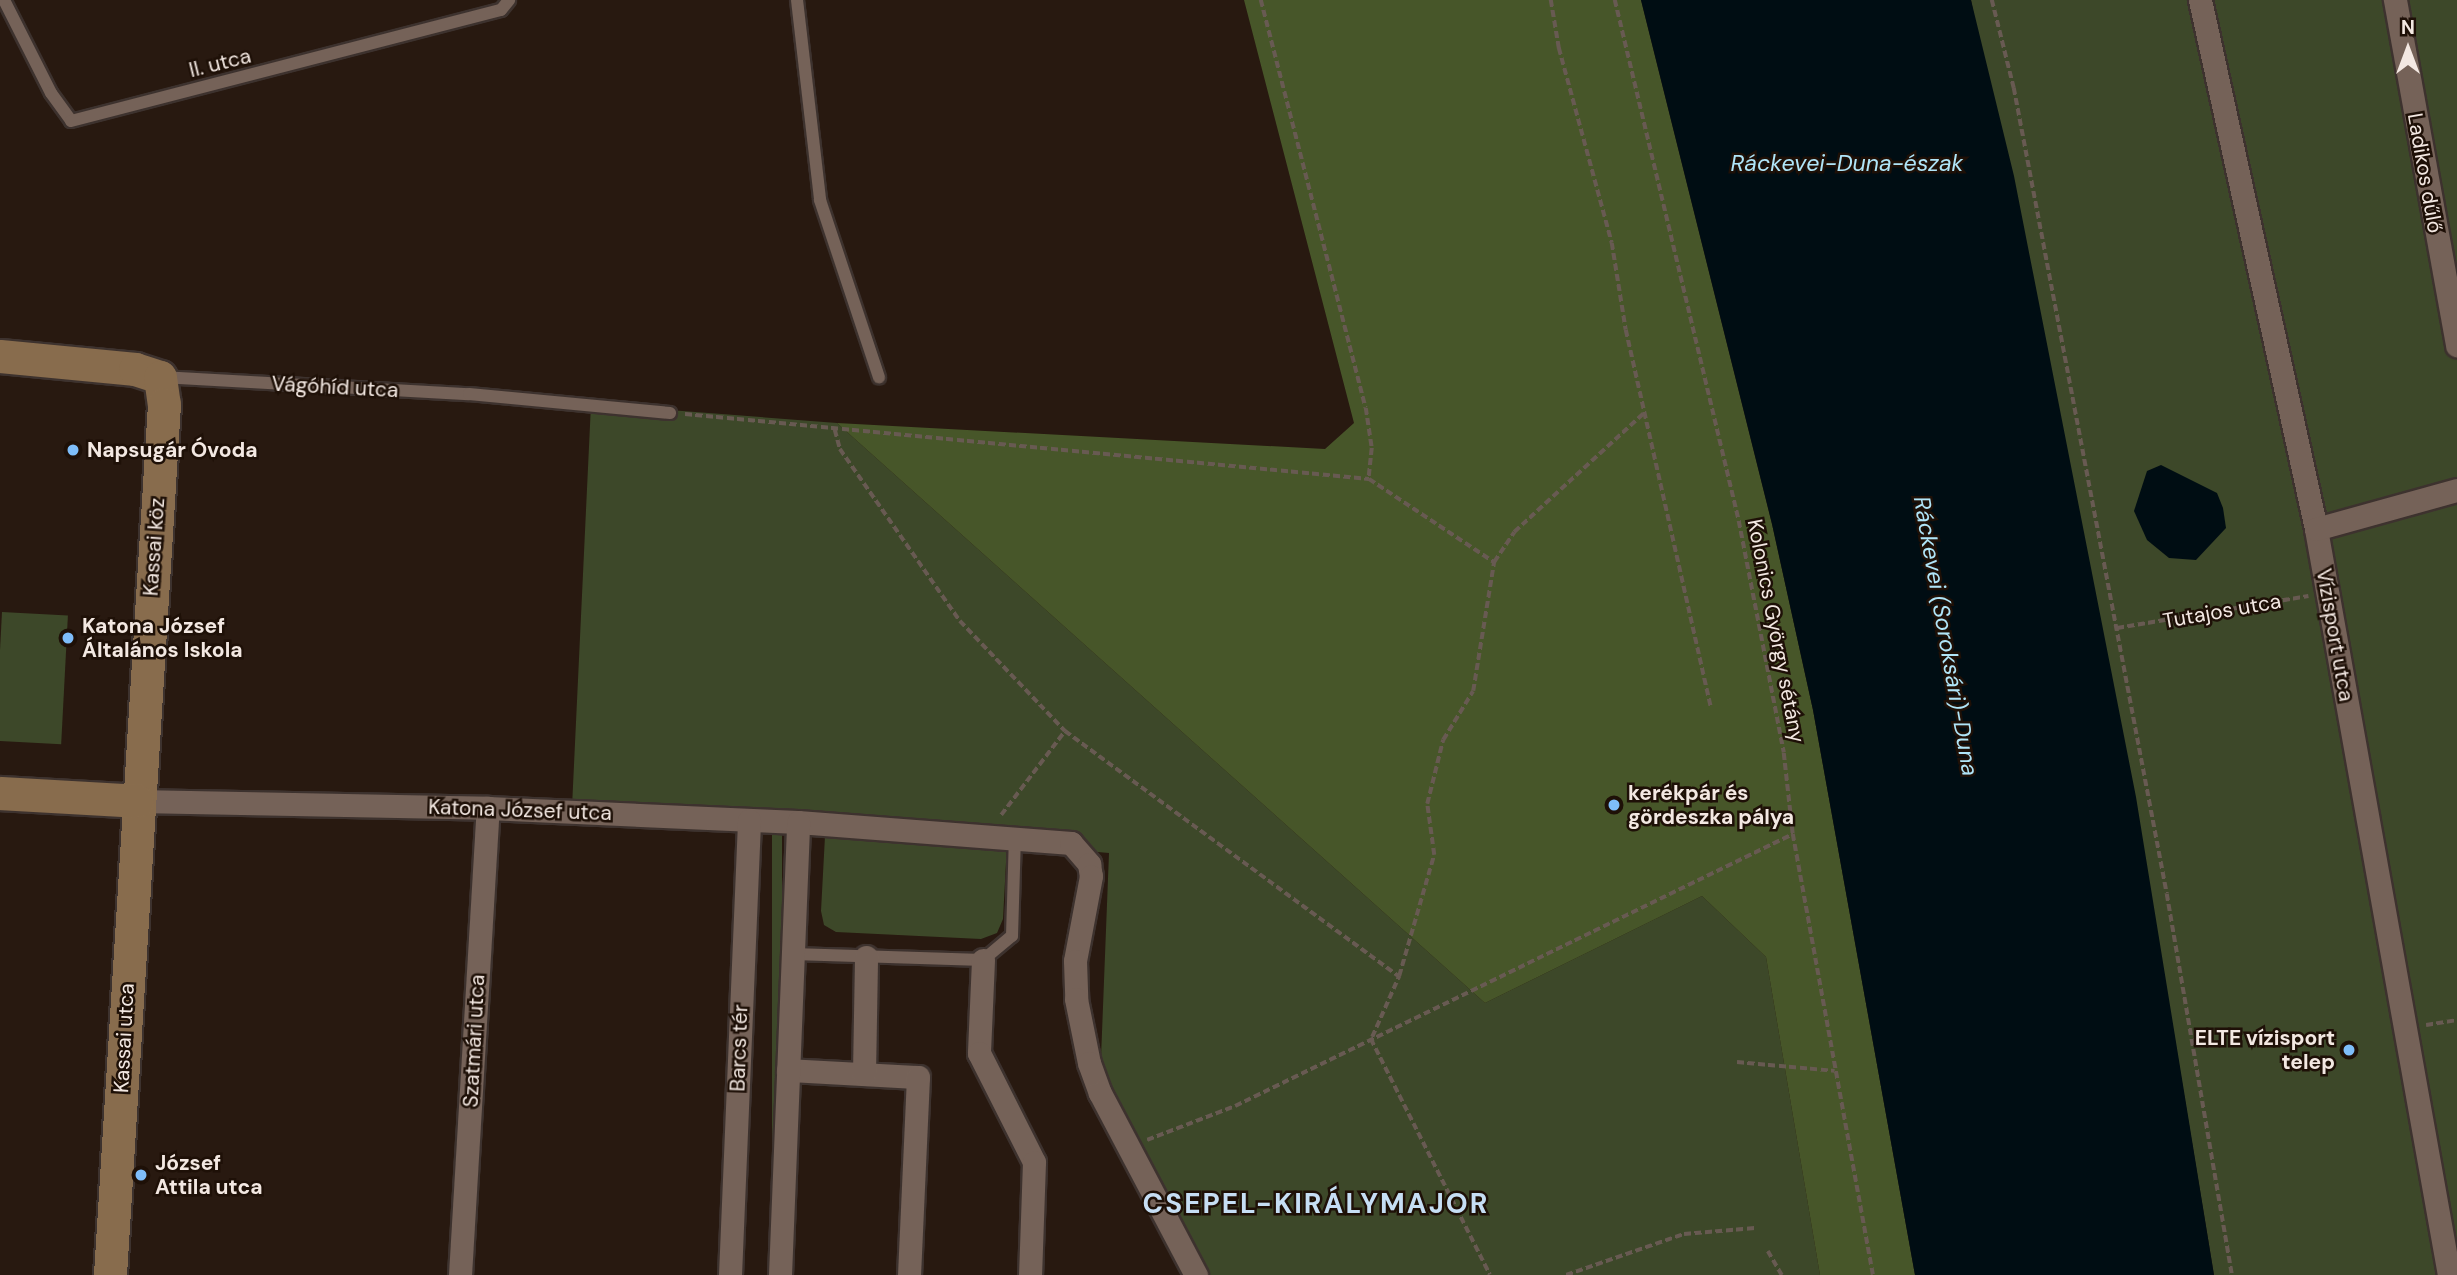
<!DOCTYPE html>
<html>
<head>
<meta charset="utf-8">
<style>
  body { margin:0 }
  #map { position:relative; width:2457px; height:1275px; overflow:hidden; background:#281910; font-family:"DM Sans",sans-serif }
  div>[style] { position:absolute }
  .green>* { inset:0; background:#3d4829; transform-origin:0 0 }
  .forest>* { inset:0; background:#475629 }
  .water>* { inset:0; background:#000d13 }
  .path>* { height:3.5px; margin-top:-1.75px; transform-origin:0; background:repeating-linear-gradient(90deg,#685a52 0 7px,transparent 0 10.5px) }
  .roads { filter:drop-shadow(2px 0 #3d322e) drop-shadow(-2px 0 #3d322e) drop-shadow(0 2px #3d322e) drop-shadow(0 -2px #3d322e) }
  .lane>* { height:12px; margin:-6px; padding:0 6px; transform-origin:6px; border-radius:6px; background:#756258 }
  .street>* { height:23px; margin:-11.5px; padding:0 11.5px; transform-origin:11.5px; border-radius:11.5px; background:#756258 }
  .secondary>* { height:33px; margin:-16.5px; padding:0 16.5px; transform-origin:16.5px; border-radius:16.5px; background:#886c4d }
  .dots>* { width:19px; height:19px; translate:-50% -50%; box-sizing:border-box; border:4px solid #1e1007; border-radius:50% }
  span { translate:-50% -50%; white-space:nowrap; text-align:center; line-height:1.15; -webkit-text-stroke:5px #1e1007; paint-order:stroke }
  .street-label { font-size:21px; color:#f3e8e2 }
  .poi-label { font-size:21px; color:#f3e8e2; font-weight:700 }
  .left { translate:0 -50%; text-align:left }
  .right { translate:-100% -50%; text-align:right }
  .water-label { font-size:23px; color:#b0e5f8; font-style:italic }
  .district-label { font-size:28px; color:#c6def4; font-weight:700; letter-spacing:2px }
  .north { position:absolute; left:2373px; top:14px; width:70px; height:70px; -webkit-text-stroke:5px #1e1007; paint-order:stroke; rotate:0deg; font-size:19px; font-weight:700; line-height:28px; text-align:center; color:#f3e8e2 }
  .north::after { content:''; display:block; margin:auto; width:24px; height:32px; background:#f3e8e2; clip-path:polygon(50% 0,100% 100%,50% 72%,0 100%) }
</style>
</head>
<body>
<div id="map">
  <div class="green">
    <div style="clip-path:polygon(1971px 0,2457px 0,2457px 1275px,2214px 1275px,2173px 1028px)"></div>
    <div style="clip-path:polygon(591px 404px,837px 423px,1485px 1003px,1702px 896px,1766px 957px,1820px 1275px,1187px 1275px,1099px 1109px,1109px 853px,1007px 844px,1003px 919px,997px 933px,981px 939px,836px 932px,824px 925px,821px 911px,825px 836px,1000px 844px,572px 807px)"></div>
    <div style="left:2px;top:612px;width:66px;height:129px;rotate:3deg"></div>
    <div style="left:772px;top:833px;width:10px;height:442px"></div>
  </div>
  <div class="forest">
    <div style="clip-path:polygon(1244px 0,1641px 0,1772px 524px,1813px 710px,1915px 1275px,1820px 1275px,1766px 957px,1702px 896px,1485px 1003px,837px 423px,1325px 449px,1354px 423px)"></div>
  </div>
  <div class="water">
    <div style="clip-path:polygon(1641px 0,1971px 0,2014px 176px,2136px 797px,2214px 1275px,1915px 1275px,1813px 710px,1772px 524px)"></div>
    <div style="clip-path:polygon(2161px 465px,2217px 493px,2223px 508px,2226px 528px,2196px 560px,2169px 558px,2147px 540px,2134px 511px,2147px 471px)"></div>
  </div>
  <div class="path">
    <div style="left:1261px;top:0;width:421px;rotate:75.6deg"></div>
    <div style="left:1366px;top:408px;width:40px;rotate:81.5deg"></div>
    <div style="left:1372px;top:448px;width:31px;rotate:96deg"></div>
    <div style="left:1369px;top:479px;width:150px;rotate:33.6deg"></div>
    <div style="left:1551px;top:0;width:49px;rotate:80.5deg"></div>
    <div style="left:1559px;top:48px;width:202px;rotate:74.8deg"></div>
    <div style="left:1612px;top:243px;width:88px;rotate:80.9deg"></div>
    <div style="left:1626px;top:330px;width:387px;rotate:77.3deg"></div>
    <div style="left:1615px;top:0;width:536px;rotate:76.61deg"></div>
    <div style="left:1739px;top:521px;width:236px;rotate:79deg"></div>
    <div style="left:1784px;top:753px;width:81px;rotate:83.7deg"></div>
    <div style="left:1793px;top:834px;width:448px;rotate:79.7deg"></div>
    <div style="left:1992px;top:0;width:91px;rotate:76deg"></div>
    <div style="left:2014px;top:88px;width:820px;rotate:79.25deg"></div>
    <div style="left:2167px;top:894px;width:387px;rotate:80.3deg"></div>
    <div style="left:685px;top:414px;width:687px;rotate:5.43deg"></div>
    <div style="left:835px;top:430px;width:20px;rotate:75deg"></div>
    <div style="left:840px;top:449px;width:210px;rotate:55.1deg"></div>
    <div style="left:960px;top:621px;width:152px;rotate:46.3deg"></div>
    <div style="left:1065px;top:731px;width:414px;rotate:36.3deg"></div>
    <div style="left:2117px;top:628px;width:194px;rotate:-9.5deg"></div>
    <div style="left:1001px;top:815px;width:106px;rotate:-52.7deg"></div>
    <div style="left:2426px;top:1025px;width:31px;rotate:-9deg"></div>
    <div style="left:1372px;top:1037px;width:67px;rotate:-66.1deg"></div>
    <div style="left:1399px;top:976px;width:126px;rotate:-73.9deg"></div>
    <div style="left:1434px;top:855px;width:51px;rotate:-97.8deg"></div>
    <div style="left:1427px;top:804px;width:66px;rotate:-76deg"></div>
    <div style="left:1443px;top:740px;width:57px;rotate:-58.5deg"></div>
    <div style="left:1473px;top:691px;width:131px;rotate:-80.8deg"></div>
    <div style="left:1494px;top:562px;width:36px;rotate:-56deg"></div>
    <div style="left:1514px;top:532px;width:175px;rotate:-42.5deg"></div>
    <div style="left:1371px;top:1039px;width:264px;rotate:63.2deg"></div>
    <div style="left:1737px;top:1062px;width:98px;rotate:5.2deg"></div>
    <div style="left:1147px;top:1140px;width:94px;rotate:-21.1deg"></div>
    <div style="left:1235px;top:1106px;width:621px;rotate:-25.99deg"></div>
    <div style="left:1768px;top:1251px;width:28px;rotate:60deg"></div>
    <div style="left:1566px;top:1275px;width:125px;rotate:-19.2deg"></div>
    <div style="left:1684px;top:1234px;width:71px;rotate:-4.8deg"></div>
  </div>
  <div class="roads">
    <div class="lane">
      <div style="left:4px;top:0;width:104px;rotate:63.2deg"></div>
      <div style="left:51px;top:93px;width:34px;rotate:54deg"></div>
      <div style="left:71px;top:121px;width:444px;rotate:-14.5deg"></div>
      <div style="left:501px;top:10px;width:13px;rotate:-51deg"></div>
      <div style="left:797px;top:0;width:201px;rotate:83.4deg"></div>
      <div style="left:820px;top:200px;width:187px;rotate:71.6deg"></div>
      <div style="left:161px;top:377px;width:308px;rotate:3.2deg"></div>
      <div style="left:469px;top:394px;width:202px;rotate:5.4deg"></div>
      <div style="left:793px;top:954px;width:190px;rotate:1.8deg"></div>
      <div style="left:983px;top:960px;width:38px;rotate:-40deg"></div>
      <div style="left:1012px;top:936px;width:100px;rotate:-88.3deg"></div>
    </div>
    <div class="street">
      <div style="left:2200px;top:0;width:542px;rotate:77.63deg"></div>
      <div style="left:2316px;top:529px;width:758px;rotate:79.89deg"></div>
      <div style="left:2395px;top:0;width:351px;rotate:79.8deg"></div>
      <div style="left:2316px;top:529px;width:146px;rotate:-15.5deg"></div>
      <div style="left:137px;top:801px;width:351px;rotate:1.1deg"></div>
      <div style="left:488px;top:808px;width:310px;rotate:2.6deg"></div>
      <div style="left:798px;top:822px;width:274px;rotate:4.4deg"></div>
      <div style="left:1071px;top:843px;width:28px;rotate:49deg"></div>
      <div style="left:1089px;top:864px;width:12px;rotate:81deg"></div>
      <div style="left:1091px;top:876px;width:86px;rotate:100.7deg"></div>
      <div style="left:1075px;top:961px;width:38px;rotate:88deg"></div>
      <div style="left:1076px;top:999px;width:65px;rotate:78.5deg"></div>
      <div style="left:1089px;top:1063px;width:32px;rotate:70deg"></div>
      <div style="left:1100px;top:1093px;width:206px;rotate:62.2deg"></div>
      <div style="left:983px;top:960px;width:93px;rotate:92.5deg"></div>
      <div style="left:979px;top:1053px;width:122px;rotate:63.2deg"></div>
      <div style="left:1034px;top:1162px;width:113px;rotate:92deg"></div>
      <div style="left:788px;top:1070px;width:130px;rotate:3.1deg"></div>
      <div style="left:918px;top:1077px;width:198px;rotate:92.6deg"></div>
      <div style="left:864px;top:1074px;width:117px;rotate:-89deg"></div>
      <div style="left:460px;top:1275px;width:468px;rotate:-86.6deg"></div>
      <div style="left:730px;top:1275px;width:455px;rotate:-87.6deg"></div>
      <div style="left:780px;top:1275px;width:453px;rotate:-87.7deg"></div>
    </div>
    <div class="secondary">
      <div style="left:0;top:356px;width:136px;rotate:5.5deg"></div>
      <div style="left:135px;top:369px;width:26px;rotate:18deg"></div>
      <div style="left:160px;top:377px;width:27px;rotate:82deg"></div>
      <div style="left:164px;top:404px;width:873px;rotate:93.55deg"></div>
      <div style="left:0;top:793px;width:137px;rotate:3.3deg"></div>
    </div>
  </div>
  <div class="dots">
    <div style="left:73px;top:450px;background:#7ebdf9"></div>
    <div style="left:68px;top:638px;background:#7ebdf9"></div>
    <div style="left:1614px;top:805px;background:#7ebdf9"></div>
    <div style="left:2349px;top:1050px;background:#7ebdf9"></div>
    <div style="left:141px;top:1175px;background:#7ebdf9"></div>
  </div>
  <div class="street-label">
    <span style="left:220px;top:63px;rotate:-14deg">II. utca</span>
    <span style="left:2425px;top:173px;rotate:80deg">Ladikos dűlő</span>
    <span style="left:335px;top:387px;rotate:3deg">Vágóhíd utca</span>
    <span style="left:154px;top:547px;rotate:-86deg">Kassai köz</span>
    <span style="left:2222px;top:611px;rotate:-10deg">Tutajos utca</span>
    <span style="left:1776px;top:631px;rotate:79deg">Kolonics György sétány</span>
    <span style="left:2335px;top:635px;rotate:80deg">Vízisport utca</span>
    <span style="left:520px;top:810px;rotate:2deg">Katona József utca</span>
    <span style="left:124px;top:1038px;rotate:-87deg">Kassai utca</span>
    <span style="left:474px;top:1041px;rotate:-87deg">Szatmári utca</span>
    <span style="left:739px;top:1048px;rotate:-88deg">Barcs tér</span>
  </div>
  <div class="poi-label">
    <span class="left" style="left:87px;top:450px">Napsugár Óvoda</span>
    <span class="left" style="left:82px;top:638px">Katona József<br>Általános Iskola</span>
    <span class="left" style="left:1628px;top:805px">kerékpár és<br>gördeszka pálya</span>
    <span class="right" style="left:2335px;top:1050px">ELTE vízisport<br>telep</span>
    <span class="left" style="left:155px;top:1175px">József<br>Attila utca</span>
  </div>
  <div class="water-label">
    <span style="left:1847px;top:163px">Ráckevei-Duna-észak</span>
    <span style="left:1946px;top:636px;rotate:80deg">Ráckevei (Soroksári)-Duna</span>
  </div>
  <div class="district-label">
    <span style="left:1316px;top:1204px">CSEPEL-KIRÁLYMAJOR</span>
  </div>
  <div class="north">N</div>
</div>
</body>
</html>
